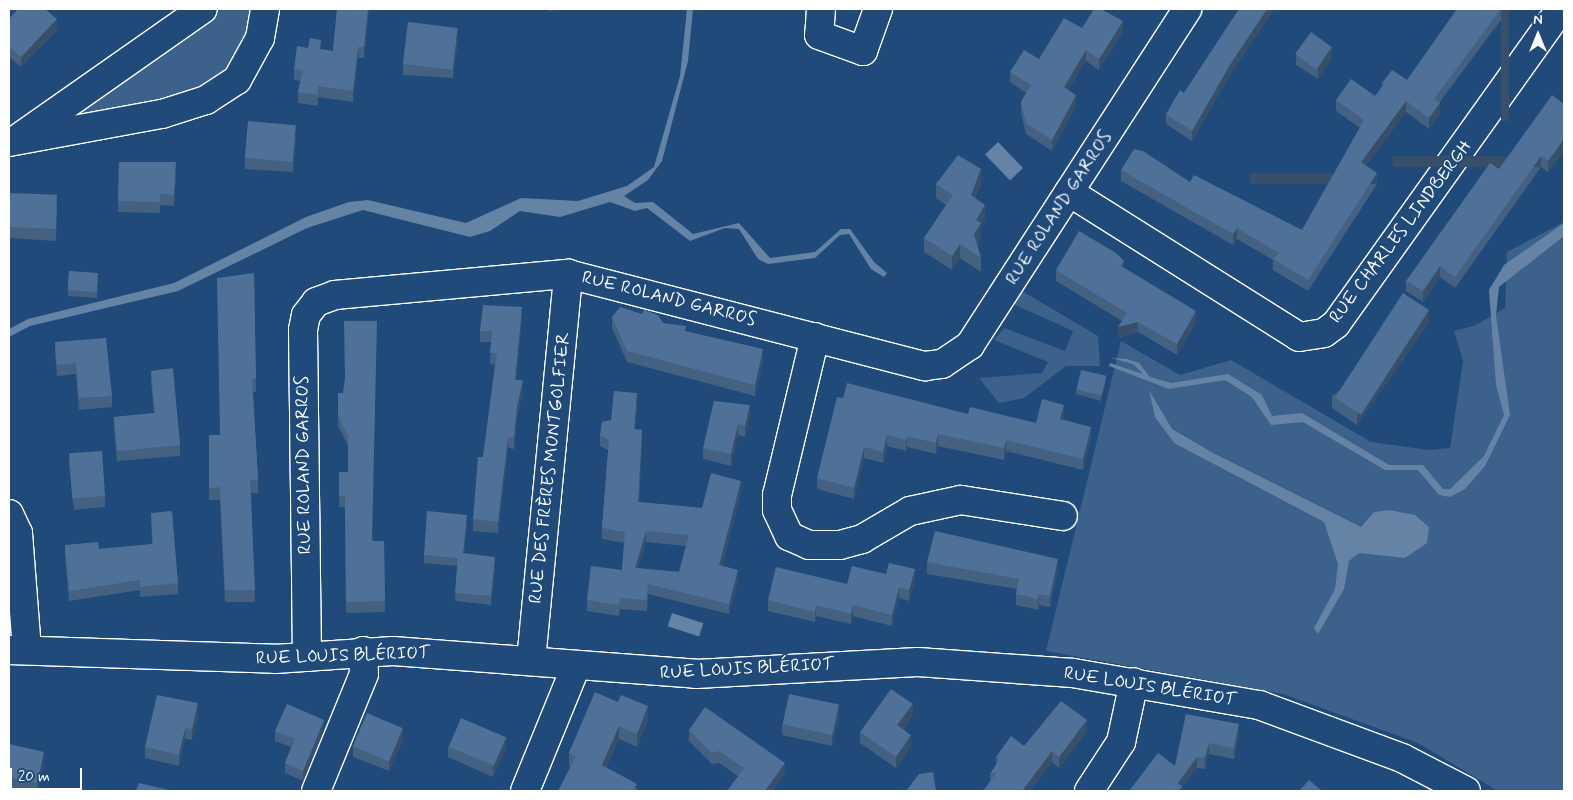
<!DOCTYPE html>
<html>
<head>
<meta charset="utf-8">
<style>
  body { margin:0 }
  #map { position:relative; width:1573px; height:800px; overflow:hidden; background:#1f4a7a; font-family:Mynerve,sans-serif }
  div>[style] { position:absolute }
  .green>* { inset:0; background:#3c618b }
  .water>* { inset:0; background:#6583a4; transform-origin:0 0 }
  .roads { filter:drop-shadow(1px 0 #fff) drop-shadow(-1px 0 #fff) drop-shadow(0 1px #fff) drop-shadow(0 -1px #fff) }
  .minor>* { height:28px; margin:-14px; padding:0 14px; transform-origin:14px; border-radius:14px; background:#1f4a7a }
  .wall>* { inset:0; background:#456182 }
  .shaded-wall>* { inset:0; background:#384f6a; transform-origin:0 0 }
  .building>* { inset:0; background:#507197; transform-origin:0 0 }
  span { translate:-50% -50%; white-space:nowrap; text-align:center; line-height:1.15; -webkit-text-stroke:4px #1f4a7a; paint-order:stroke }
  .street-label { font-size:18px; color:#fff }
  .frame { position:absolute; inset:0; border:10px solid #fff; pointer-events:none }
  .north { position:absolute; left:1513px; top:10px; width:50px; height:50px; -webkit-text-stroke:4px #1f4a7a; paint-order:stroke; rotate:0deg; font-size:14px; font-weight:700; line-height:20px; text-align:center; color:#fff }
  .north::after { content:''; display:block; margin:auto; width:18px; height:22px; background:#fff; clip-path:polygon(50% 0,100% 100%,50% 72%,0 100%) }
  .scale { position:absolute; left:10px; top:768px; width:72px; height:22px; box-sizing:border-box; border:2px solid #fff; border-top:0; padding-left:6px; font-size:15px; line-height:18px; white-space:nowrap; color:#fff; -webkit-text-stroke:4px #1f4a7a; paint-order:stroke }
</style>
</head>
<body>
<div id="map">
  <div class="green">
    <div style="clip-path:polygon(222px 9px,256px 9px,257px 16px,230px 73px,186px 101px,76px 116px,77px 108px)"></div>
    <div style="clip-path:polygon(1564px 222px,1564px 791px,1498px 791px,1418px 743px,1283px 694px,1046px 651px,1121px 341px,1180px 375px,1231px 360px,1371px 442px,1429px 450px,1450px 448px,1463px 361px,1454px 331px,1476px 325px,1505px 308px,1507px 252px)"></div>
    <div style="clip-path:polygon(1017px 288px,1098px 336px,1100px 366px,1066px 366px,1024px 398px,999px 403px,979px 378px,1042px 373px,1048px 362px,994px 340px,1004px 328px,1065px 351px,1073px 331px,1009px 302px)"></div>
  </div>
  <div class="water">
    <div style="clip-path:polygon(687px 9px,693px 9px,688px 61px,662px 161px,648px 180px,624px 196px,635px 203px,653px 202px,693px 234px,739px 223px,770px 258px,815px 252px,841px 229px,850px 229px,874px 262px,887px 273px,884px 277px,871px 269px,849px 234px,840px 235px,815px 258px,768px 264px,758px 259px,739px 229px,725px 228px,690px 241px,647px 208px,635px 211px,610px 202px,560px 217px,520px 211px,490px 231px,470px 237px,363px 210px,307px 228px,178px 291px,30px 326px,9px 337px,9px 329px,28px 319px,174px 283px,306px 217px,349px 202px,368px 200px,466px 223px,521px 198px,578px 201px,627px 186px,654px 167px,680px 76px)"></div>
    <div style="left:998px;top:142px;width:36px;height:18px;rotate:46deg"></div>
    <div style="clip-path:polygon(1564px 223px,1564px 236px,1499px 287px,1496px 315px,1510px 415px,1485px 466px,1465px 489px,1450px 497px,1439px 495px,1418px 470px,1385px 470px,1303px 422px,1271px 425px,1252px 397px,1225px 380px,1169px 389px,1109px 366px,1110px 363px,1143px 374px,1133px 364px,1111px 358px,1127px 359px,1139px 363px,1150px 377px,1171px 383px,1228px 374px,1262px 395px,1272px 416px,1302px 413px,1389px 465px,1423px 465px,1443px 489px,1450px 489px,1484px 456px,1504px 415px,1496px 385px,1489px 290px,1504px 265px)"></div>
    <div style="clip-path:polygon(1149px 390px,1172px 429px,1215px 454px,1361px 527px,1374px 512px,1389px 510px,1415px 515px,1429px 527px,1427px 543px,1405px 558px,1359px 553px,1349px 561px,1344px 589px,1318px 634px,1314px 628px,1335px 589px,1338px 564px,1324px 522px,1174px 443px,1155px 417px)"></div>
    <div style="left:672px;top:613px;width:33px;height:14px;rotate:18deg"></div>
  </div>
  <div class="roads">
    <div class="minor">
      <div style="left:821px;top:9px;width:26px;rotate:94deg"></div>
      <div style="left:819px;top:35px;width:47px;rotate:20deg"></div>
      <div style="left:863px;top:51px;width:45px;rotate:-70.3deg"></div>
      <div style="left:20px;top:137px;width:223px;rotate:-35deg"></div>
      <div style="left:9px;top:142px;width:156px;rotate:-10.4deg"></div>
      <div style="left:162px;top:114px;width:46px;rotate:-17.7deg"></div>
      <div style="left:206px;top:100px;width:37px;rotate:-33deg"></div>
      <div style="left:237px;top:80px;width:48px;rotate:-61.3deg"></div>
      <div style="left:260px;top:38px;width:29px;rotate:-80deg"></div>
      <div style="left:1069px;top:192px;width:272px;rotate:32.2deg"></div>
      <div style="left:1299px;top:337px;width:25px;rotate:-9deg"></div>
      <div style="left:1324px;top:333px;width:15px;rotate:-37deg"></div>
      <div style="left:1336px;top:324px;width:387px;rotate:-54.5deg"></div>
      <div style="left:815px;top:337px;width:163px;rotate:103.5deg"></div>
      <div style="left:777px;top:495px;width:15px;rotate:90deg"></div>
      <div style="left:777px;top:510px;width:29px;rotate:65deg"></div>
      <div style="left:789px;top:536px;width:22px;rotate:24deg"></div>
      <div style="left:809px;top:545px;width:31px"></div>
      <div style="left:840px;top:545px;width:23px;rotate:-15deg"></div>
      <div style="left:862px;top:539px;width:56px;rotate:-30.3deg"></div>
      <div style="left:910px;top:511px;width:52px;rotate:-12.2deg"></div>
      <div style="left:961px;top:500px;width:103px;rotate:8.9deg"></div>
      <div style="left:9px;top:514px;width:21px;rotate:65deg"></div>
      <div style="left:18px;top:533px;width:116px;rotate:85.6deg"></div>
      <div style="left:9px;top:650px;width:266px;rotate:1.9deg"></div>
      <div style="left:275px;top:659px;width:118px;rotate:-3.9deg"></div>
      <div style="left:393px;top:651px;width:304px;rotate:4.3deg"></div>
      <div style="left:696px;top:674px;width:222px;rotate:-3.1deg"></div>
      <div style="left:918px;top:662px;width:155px;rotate:4.1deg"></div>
      <div style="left:1073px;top:673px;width:189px;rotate:9.8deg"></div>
      <div style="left:1259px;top:705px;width:153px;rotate:20.3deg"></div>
      <div style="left:1402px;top:758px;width:72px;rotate:27.3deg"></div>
      <div style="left:307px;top:657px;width:327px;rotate:-90.7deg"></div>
      <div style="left:303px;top:330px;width:15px;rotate:-79deg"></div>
      <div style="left:306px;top:315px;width:16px;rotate:-52deg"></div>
      <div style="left:316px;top:302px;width:20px;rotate:-20deg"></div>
      <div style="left:335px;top:295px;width:234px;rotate:-5.2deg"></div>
      <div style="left:568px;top:274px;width:369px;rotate:14.5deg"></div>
      <div style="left:925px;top:366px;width:17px;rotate:-7deg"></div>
      <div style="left:942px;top:364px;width:34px;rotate:-34deg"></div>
      <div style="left:970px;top:345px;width:400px;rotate:-57.1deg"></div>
      <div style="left:531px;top:661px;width:389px;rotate:-84.5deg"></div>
      <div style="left:316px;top:791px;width:126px;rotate:-67.7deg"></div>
      <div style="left:364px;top:674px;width:23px;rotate:-92deg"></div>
      <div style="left:525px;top:791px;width:135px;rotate:-67.8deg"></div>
      <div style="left:1089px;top:791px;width:59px;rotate:-56.9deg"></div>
      <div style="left:1121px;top:742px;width:61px;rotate:-77.8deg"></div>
    </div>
  </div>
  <div class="wall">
    <div style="clip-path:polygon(337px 9px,369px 9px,364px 58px,358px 58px,353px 102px,318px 97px,318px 106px,298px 103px,298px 92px,301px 81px,294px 80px,294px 69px,321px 49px,333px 51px)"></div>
    <div style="clip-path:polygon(548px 9px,570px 9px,549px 11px)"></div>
    <div style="clip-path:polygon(1239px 9px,1274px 9px,1231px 73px,1192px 141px,1166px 124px,1166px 114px,1184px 93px)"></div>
    <div style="clip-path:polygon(1457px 9px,1509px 9px,1439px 103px,1440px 114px,1429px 129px,1406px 112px,1366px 166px,1377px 184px,1308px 291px,1273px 270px,1273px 260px,1237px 239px,1233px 245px,1121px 181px,1121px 170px,1190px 182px,1302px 230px,1360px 128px,1336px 111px,1336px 100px,1375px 96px,1382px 86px,1382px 83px,1407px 80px)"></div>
    <div style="clip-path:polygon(9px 19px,57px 30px,21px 67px,9px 57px)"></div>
    <div style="clip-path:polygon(1082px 28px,1123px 32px,1099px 70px,1086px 61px,1068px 90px,1076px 106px,1052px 151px,1026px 134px,1021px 113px,1021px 102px,1026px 93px,1010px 82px,1010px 72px,1039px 59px)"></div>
    <div style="clip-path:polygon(458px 39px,453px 78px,403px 75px,403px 64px)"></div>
    <div style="clip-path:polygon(1296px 54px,1332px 58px,1318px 79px,1296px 65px)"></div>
    <div style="clip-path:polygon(1564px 104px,1564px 150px,1548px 172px,1541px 167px,1455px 288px,1440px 277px,1423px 302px,1406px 291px,1406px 281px,1499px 169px)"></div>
    <div style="clip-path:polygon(296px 136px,293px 172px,245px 169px,245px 158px)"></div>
    <div style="clip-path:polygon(119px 162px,176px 173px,174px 206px,160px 205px,160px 213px,118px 212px)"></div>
    <div style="clip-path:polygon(936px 184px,981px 184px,975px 198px,985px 219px,981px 226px,981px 237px,977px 244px,981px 258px,981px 272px,960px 258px,952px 270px,924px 252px,924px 238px,946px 205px,936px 198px)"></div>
    <div style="clip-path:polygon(9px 193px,57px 207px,56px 241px,9px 238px)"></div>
    <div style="clip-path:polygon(1124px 268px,1196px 322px,1177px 355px,1138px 332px,1118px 338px,1122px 321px,1056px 281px,1056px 270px)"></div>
    <div style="clip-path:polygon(69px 271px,98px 278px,97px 298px,68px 296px)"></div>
    <div style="clip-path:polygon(254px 273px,256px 392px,253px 392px,258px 480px,258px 493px,251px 493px,255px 602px,225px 602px,220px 500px,209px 500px,209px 448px,220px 435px)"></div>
    <div style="clip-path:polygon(612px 317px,663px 323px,763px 360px,755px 396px,627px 362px,612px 328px)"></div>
    <div style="clip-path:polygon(522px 318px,516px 380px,523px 391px,517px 417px,514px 449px,508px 448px,498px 533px,473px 531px,473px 519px,483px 457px,495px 364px,490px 364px,491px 342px,480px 342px,480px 331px)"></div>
    <div style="clip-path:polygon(1429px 322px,1357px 425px,1332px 408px,1332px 396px)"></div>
    <div style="clip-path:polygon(55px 342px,112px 396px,112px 407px,79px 410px,76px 374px,57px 376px,55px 353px)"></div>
    <div style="clip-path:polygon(151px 371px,180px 445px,180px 456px,117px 461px,114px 427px,114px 417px,154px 413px,151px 381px)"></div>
    <div style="clip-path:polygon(1106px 381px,1101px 401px,1076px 394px,1076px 389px)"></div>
    <div style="clip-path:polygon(338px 393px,373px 541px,384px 541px,385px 612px,346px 613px,345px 507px,339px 507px,339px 472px,348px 472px,348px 446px,338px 426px)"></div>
    <div style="clip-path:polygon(843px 398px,1036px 423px,1064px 416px,1063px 420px,1091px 438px,1083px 470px,1006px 451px,1004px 460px,938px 446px,936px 454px,907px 447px,906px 451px,887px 446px,883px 463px,864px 458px,854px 499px,817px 489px,817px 478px)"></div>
    <div style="clip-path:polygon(evenodd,637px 404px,635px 429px,642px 441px,639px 502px,702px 508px,741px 492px,722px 566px,738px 581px,729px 614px,648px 594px,647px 611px,620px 609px,619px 616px,587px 611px,587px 600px,622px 570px,624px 543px,602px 539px,602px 528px,608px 450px,600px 446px,600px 435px,611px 420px,637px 404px,646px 542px,686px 546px,679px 572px,638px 568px,646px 542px)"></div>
    <div style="clip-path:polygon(750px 416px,745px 437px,738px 435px,731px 466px,703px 459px,703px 448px)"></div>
    <div style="clip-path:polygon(69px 454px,105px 496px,105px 507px,74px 510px,69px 465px)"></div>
    <div style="clip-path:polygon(151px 513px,178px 583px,178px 594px,140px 597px,140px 590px,69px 601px,65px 555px,65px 545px,99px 549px,152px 544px)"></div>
    <div style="clip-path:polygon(467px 523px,464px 553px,495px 566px,491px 605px,455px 601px,457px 566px,424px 563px,424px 555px)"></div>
    <div style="clip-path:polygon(927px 562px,1058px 570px,1050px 607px,1039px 605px,1038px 610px,1016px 605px,1016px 594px,1017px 589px,927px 574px)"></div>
    <div style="clip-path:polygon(886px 574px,915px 580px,909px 601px,899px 598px,892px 626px,853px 616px,851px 624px,816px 616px,815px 622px,768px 611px,768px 600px,847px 584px)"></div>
    <div style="clip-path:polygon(595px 692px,648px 719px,637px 747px,619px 739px,570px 767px,569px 766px,569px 753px)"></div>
    <div style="clip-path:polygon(1186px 714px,1239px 735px,1234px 759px,1209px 754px,1205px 769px,1197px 768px,1182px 788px,1182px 791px,1175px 766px)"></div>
    <div style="clip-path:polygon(198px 715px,192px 740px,185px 739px,179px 766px,145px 758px,145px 747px)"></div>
    <div style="clip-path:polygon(913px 715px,903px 729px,911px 746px,896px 768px,860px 743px,860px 732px)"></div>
    <div style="clip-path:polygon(839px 716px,832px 746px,782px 735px,782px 724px)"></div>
    <div style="clip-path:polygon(324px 730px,303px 781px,285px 773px,285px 763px,291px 747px,275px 741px,275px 731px)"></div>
    <div style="clip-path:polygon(689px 730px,785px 774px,738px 776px,719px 763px,712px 764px,689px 741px)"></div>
    <div style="clip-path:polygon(1087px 731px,1059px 768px,1052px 762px,1030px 791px,983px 791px,990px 783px,990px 774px,996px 765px,996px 757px,1024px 746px)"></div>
    <div style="clip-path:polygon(9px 737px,10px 744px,44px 763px,38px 791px,24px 791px,9px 788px)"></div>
    <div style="clip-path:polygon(403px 739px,389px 771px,353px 757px,353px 746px)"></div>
    <div style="clip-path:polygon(448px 746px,506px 748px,493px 777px,448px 757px)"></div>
  </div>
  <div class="shaded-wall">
    <div style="clip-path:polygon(368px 9px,369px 9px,364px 58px,364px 47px)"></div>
    <div style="clip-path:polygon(1267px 9px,1274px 9px,1231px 73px,1192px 141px,1192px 131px,1231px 63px)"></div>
    <div style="left:1501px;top:9px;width:8px;height:112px"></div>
    <div style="clip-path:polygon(57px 19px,57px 30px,21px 67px,21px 57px)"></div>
    <div style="clip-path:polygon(1123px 21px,1123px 32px,1099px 70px,1099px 59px)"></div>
    <div style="clip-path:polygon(458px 28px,458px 39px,453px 78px,453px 66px)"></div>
    <div style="clip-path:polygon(358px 47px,358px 58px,353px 102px,353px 91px)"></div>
    <div style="clip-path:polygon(1332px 47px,1332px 58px,1318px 79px,1318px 68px)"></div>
    <div style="clip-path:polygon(1086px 50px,1086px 61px,1064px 98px,1064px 87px)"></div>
    <div style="clip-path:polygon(1076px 95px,1076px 106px,1052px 151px,1052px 140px)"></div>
    <div style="clip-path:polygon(1406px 101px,1406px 112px,1361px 173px,1361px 162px)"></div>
    <div style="clip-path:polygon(1440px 103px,1440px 114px,1429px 129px,1429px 118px)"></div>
    <div style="clip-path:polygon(296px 125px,296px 136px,293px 172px,293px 161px)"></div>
    <div style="clip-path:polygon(1564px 139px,1564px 150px,1548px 172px,1548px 161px)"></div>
    <div style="left:1541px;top:156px;width:11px;height:148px;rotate:90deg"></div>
    <div style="clip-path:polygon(176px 162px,176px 173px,174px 206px,174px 195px)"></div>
    <div style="clip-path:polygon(981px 169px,981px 184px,971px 209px,971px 195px)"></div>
    <div style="left:1377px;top:173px;width:11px;height:127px;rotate:90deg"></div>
    <div style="clip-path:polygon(985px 205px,985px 219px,981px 226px,981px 237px,974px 248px,974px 234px,976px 220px)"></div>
    <div style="clip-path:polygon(1237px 228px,1237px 239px,1233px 245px,1233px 234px)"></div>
    <div style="clip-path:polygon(960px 244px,960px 258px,952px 270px,952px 256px)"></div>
    <div style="clip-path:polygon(1124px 261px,1124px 271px,1121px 266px)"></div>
    <div style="clip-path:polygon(1440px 266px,1440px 277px,1423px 302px,1423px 291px)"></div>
    <div style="clip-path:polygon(522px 307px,522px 318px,515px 391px,515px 380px)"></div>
    <div style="clip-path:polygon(1429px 310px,1429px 322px,1357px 425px,1357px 414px)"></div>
    <div style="clip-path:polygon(1196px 311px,1196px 322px,1177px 355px,1177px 344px)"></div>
    <div style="clip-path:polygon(1138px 322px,1138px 332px,1118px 338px,1118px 327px)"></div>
    <div style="clip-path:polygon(763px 349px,763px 360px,755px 396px,755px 385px)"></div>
    <div style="clip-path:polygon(1106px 376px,1106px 381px,1101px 401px,1101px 395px)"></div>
    <div style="clip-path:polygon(523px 380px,523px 391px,517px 417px,514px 449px,514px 438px,517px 406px)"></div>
    <div style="clip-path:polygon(637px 393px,637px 404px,634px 440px,634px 429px)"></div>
    <div style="clip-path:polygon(750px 405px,750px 416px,745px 437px,745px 426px)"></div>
    <div style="clip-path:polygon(1064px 405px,1064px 416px,1060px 430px,1060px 419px)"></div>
    <div style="clip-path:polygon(738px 424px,738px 435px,731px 466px,731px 454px)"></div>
    <div style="clip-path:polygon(1091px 427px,1091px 438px,1083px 470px,1083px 459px)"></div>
    <div style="clip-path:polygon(642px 430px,642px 441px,638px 512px,638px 502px)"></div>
    <div style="clip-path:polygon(938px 434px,938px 446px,936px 454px,936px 443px)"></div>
    <div style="clip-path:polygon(887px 435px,887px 446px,883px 463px,883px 452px)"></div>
    <div style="clip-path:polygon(907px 436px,907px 447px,906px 451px,906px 440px)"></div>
    <div style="clip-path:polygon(508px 437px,508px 448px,498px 533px,498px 522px)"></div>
    <div style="clip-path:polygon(1006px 440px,1006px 451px,1004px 460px,1004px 448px)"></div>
    <div style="clip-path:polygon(864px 447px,864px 458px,854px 499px,854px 488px)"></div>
    <div style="clip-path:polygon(741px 481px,741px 492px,719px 576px,719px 565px)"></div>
    <div style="clip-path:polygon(467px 515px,467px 523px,463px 562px,463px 553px)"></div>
    <div style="clip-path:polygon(646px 531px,646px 542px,635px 579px,635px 568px)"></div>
    <div style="clip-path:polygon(495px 557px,495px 566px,491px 605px,491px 596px)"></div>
    <div style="clip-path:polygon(1058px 559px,1058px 570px,1050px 607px,1050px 596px)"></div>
    <div style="clip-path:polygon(915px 569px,915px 580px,909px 601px,909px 590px)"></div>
    <div style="clip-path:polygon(738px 570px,738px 581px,729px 614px,729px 604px)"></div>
    <div style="clip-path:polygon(648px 584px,648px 594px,647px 611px,647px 600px)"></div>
    <div style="clip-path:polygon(899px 587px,899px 598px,892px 626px,892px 615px)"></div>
    <div style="clip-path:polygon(1039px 594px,1039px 605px,1038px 610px,1038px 599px)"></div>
    <div style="clip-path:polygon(816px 605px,816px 616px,815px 622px,815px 612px)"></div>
    <div style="clip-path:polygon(853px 605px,853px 616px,851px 624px,851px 614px)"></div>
    <div style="clip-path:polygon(198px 703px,198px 715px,192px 740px,192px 729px)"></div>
    <div style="clip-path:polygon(913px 704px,913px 715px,897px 736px,897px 725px)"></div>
    <div style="clip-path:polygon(839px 705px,839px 716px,832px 746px,832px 735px)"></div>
    <div style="clip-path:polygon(648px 706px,648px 719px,637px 747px,637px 734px)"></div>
    <div style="clip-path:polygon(324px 720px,324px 730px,303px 781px,303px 771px)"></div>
    <div style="clip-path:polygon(1087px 720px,1087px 731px,1059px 768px,1059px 757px)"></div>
    <div style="clip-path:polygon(1239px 724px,1239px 735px,1234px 759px,1234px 748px)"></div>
    <div style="clip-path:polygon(619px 726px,619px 739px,602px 779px,602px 765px)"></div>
    <div style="clip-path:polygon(185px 728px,185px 739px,179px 766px,179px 755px)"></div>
    <div style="clip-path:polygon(403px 728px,403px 739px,389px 771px,389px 760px)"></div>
    <div style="clip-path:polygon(911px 735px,911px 746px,896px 768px,896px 757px)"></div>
    <div style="clip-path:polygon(506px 737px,506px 748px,493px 777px,493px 765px)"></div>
    <div style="clip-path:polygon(1209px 743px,1209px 754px,1205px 769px,1205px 758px)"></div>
    <div style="clip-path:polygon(1052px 751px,1052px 762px,1030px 791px,1022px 791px)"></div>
    <div style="clip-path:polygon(44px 752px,44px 763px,38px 791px,37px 791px,37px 783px)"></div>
    <div style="clip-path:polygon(1197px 757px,1197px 768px,1182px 788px,1182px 791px,1178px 791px,1178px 783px)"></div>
    <div style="clip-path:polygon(785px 763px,785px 774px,773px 791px,765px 791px)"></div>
  </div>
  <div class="building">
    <div style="clip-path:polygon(18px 9px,45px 9px,57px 19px,21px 57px,9px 46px,9px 19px)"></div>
    <div style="clip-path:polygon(337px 9px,368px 9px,364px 47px,358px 47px,353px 91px,318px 86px,318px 95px,298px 92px,303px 70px,294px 69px,297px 46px,308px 48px,310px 38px,321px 40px,320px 49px,333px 51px)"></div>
    <div style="clip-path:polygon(1094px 9px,1101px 9px,1123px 21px,1099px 59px,1086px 50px,1064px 87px,1076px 95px,1052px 140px,1026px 123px,1021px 102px,1031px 85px,1010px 72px,1024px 50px,1039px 59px,1064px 18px,1082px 28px)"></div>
    <div style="clip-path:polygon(1239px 9px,1267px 9px,1231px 63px,1192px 131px,1166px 114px,1180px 90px,1184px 93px)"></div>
    <div style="clip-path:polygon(1457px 9px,1501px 9px,1434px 99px,1440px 103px,1429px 118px,1382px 83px,1392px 70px,1407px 80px)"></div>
    <div style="left:408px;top:22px;width:50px;height:42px;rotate:7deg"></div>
    <div style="left:1311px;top:32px;width:26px;height:27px;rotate:36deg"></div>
    <div style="clip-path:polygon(1351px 79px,1375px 96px,1384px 85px,1406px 101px,1361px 162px,1377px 173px,1308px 280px,1273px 259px,1279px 253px,1237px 228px,1233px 234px,1121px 170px,1134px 149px,1143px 151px,1190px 182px,1194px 175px,1302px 230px,1364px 120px,1336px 100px)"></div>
    <div style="clip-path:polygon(1552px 95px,1564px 104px,1564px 139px,1548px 161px,1541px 156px,1455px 277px,1440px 266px,1423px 291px,1406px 281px,1490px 163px,1499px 169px)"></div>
    <div style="left:248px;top:121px;width:48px;height:37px;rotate:5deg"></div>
    <div style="clip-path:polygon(958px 155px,981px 169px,971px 195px,985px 205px,976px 220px,981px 223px,974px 234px,981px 258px,960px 244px,952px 256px,924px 238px,953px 195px,936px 184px)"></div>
    <div style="clip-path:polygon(119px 162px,176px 162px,174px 195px,160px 194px,160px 202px,118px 201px)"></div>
    <div style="left:9px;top:193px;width:48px;height:34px;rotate:2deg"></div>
    <div style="clip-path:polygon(1079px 231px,1116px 253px,1124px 261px,1121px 266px,1196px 311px,1177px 344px,1138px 322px,1118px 327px,1127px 313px,1056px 270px)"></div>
    <div style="left:69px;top:271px;width:29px;height:19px;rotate:4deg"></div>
    <div style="clip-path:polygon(254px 273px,256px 379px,252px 379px,258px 480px,250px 480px,255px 590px,225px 590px,220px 487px,209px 488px,209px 435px,220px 435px,217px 278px)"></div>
    <div style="left:1403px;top:293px;width:31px;height:125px;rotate:33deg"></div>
    <div style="clip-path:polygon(483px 305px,522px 307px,515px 380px,523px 380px,517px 406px,514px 438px,508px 437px,498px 522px,473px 519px,478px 457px,483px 457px,497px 353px,490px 353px,492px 331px,480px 331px)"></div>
    <div style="clip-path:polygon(620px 307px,642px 314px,644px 310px,658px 315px,663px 323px,686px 326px,685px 331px,763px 349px,755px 385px,627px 351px,612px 317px)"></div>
    <div style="clip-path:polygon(344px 321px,377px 321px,372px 541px,384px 541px,385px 601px,346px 602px,345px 496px,339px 496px,339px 472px,348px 472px,348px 436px,338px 415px,338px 393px,343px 393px,345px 378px)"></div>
    <div style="clip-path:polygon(106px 338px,112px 396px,79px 398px,76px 363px,57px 365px,55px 342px)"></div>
    <div style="clip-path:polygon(173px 368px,180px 445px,117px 451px,114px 417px,155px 413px,151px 371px)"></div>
    <div style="left:1081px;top:370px;width:26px;height:20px;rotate:13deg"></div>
    <div style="clip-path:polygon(847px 383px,968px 414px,970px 407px,1036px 423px,1042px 399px,1064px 405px,1060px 419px,1091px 427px,1083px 459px,1006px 440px,1004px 448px,938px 434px,936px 443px,907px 436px,906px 440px,887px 435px,883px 452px,864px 447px,854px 488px,817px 478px,837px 397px,843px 398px)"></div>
    <div style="clip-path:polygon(evenodd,614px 391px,637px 393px,634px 429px,642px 430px,638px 502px,702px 508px,711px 473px,741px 481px,719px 565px,738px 570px,729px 604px,648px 584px,647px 600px,620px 598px,619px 605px,587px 600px,591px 566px,622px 570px,625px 532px,602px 528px,609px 440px,600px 435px,602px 422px,611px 420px,614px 391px,646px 531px,689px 535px,679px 572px,635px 568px,646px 531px)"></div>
    <div style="clip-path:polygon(714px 401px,750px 405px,745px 426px,738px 424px,731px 454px,703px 448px)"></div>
    <div style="left:102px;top:451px;width:45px;height:33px;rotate:86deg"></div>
    <div style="clip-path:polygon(172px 511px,178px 583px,140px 587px,140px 580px,69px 591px,65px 545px,98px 542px,99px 549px,153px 544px,151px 513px)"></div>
    <div style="clip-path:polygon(427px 511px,467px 515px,463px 553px,495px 557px,491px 596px,455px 593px,458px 558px,424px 555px)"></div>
    <div style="clip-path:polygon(935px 531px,1058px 559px,1050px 596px,1039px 594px,1038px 599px,1016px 594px,1019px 579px,927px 562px)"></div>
    <div style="clip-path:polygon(889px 563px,915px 569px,909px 590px,899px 587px,892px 615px,853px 605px,851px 614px,816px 605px,815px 612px,768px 600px,776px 567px,847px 584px,852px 566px,886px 574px)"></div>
    <div style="clip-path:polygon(891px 689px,913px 704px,897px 725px,911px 735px,896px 757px,860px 732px)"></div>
    <div style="clip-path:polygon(595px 692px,618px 702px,621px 695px,648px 706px,637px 734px,619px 726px,602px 765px,637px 784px,635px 788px,640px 791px,558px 791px,576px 756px,569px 753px)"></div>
    <div style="left:789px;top:694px;width:51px;height:31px;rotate:12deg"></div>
    <div style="clip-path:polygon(157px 695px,198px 703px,192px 729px,185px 728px,179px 755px,145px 747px)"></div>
    <div style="clip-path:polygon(1061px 701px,1087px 720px,1059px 757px,1052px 751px,1022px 791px,983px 791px,997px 772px,990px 774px,999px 760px,996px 757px,1011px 736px,1024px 746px)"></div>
    <div style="clip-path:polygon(287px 704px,324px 720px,303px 771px,285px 763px,295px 739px,275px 731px)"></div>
    <div style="clip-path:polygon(705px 707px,785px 763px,765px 791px,727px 791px,744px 768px,719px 751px,712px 753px,689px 730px)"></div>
    <div style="left:367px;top:713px;width:39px;height:36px;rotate:23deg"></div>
    <div style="clip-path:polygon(1186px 714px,1239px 724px,1234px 748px,1209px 743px,1205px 758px,1197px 757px,1178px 783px,1182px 786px,1179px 791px,1129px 791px,1158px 753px,1175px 766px)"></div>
    <div style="left:461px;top:718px;width:49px;height:31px;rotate:23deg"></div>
    <div style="clip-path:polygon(9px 744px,44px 752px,37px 783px,9px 777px)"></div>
    <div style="clip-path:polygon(933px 772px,936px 791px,906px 791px,919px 774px)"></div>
    <div style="clip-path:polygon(1309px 780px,1322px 791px,1299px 791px)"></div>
    <div style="clip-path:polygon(139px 783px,173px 791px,136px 791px)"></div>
  </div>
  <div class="street-label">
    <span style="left:1059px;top:208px;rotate:-57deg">RUE ROLAND GARROS</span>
    <span style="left:1401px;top:232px;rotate:-53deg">RUE CHARLES LINDBERGH</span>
    <span style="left:669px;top:299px;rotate:14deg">RUE ROLAND GARROS</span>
    <span style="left:304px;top:465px;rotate:-91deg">RUE ROLAND GARROS</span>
    <span style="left:550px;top:468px;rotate:-84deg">RUE DES FRÈRES MONTGOLFIER</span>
    <span style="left:343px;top:656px;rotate:-2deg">RUE LOUIS BLÉRIOT</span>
    <span style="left:747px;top:669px;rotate:-3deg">RUE LOUIS BLÉRIOT</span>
    <span style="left:1150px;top:687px;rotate:9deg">RUE LOUIS BLÉRIOT</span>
  </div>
  <div class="frame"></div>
  <div class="north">N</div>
  <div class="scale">20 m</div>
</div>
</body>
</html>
